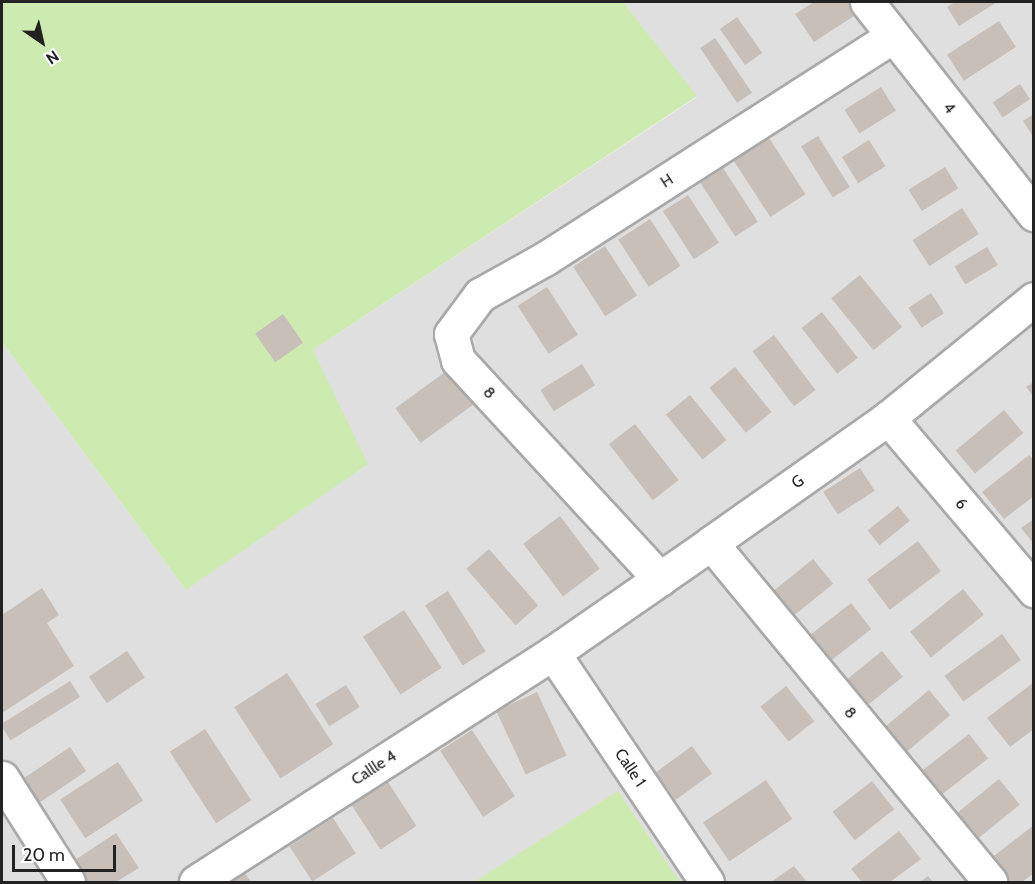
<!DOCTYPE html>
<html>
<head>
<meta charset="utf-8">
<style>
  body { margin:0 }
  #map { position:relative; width:1035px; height:884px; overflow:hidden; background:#f2efe9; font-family:Cabin,sans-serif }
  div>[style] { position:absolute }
  .residential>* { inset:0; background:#e0dfdf }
  .grass>* { inset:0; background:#cdebb0 }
  .building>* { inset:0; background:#c7bfb8; transform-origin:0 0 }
  .roads { filter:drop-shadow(2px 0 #a9a9a9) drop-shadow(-2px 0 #a9a9a9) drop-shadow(0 2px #a9a9a9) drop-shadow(0 -2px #a9a9a9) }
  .minor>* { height:33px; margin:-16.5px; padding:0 16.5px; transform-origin:16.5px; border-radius:16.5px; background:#fff }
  span { translate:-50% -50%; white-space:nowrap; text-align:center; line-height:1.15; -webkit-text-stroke:4.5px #fff; paint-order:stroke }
  .street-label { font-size:16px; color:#222 }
  .frame { position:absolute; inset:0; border:3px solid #222; pointer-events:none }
  .north { position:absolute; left:12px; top:12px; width:60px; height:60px; -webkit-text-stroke:4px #fff; paint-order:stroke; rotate:146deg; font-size:16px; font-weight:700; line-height:24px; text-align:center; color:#222 }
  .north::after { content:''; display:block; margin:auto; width:21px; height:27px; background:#222; clip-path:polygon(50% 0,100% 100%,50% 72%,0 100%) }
  .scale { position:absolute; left:12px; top:845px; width:104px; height:27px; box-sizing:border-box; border:3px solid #222; border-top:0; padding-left:8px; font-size:18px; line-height:21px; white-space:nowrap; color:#222; -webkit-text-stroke:4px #fff; paint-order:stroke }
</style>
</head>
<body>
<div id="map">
  <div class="residential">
    <div style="clip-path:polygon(623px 2px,1033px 2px,1033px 882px,2px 882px,2px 342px,186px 590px,313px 350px,697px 97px)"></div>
  </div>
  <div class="grass">
    <div style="clip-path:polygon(2px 2px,623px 2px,697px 96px,313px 350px,368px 464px,186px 590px,2px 342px)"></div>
    <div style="clip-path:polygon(618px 791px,680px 882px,474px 882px)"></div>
  </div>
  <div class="building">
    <div style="clip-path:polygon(814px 2px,849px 2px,857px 14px,814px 42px,795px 14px)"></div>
    <div style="clip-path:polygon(955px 2px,997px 2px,959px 26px,947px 7px)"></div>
    <div style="left:737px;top:17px;width:44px;height:21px;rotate:55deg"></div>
    <div style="left:999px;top:21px;width:31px;height:62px;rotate:57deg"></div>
    <div style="left:715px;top:38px;width:66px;height:18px;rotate:56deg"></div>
    <div style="left:1020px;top:84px;width:18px;height:33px;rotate:56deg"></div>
    <div style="left:881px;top:87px;width:28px;height:43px;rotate:58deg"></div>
    <div style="clip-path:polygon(1034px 114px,1034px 138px,1023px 121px)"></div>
    <div style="left:818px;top:136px;width:60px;height:20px;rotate:58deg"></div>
    <div style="left:769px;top:138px;width:67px;height:42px;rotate:57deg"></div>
    <div style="left:869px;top:140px;width:31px;height:32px;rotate:58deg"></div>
    <div style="left:945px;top:167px;width:25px;height:43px;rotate:58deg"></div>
    <div style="left:723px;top:168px;width:64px;height:27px;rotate:57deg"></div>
    <div style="left:688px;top:195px;width:57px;height:30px;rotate:57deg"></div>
    <div style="left:962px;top:208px;width:31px;height:59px;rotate:57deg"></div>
    <div style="left:650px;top:219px;width:56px;height:38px;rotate:57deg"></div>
    <div style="left:605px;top:246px;width:59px;height:38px;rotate:57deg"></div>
    <div style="left:987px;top:247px;width:21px;height:38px;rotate:59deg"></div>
    <div style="left:860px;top:275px;width:67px;height:37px;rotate:51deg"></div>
    <div style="left:547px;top:287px;width:57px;height:35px;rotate:57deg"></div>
    <div style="left:931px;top:293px;width:24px;height:27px;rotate:57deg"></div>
    <div style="left:822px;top:312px;width:58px;height:26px;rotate:52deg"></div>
    <div style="left:283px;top:314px;width:35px;height:34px;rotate:55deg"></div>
    <div style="left:774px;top:335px;width:69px;height:27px;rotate:53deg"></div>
    <div style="left:582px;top:364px;width:25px;height:49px;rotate:58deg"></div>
    <div style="left:452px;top:367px;width:43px;height:70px;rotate:54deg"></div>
    <div style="left:735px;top:367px;width:58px;height:33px;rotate:51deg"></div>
    <div style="clip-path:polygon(1034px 382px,1034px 397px,1026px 387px)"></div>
    <div style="left:690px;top:395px;width:58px;height:31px;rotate:51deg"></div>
    <div style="left:1004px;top:410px;width:30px;height:63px;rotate:50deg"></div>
    <div style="left:635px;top:424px;width:71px;height:33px;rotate:52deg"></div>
    <div style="clip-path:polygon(1029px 455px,1034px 461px,1034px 496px,1004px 519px,982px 492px)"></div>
    <div style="left:860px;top:468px;width:27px;height:44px;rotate:57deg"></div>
    <div style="left:898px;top:506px;width:19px;height:39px;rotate:51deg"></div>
    <div style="left:560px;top:516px;width:66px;height:46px;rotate:53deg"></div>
    <div style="clip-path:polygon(1034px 519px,1034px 544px,1021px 528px)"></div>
    <div style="left:918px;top:541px;width:38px;height:64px;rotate:53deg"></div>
    <div style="left:489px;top:549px;width:75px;height:30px;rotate:49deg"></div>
    <div style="left:813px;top:559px;width:32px;height:53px;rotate:51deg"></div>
    <div style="clip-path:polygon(42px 588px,59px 615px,47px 623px,74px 666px,2px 713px,2px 615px)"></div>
    <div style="left:963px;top:589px;width:33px;height:68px;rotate:51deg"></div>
    <div style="left:448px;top:591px;width:71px;height:27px;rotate:58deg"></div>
    <div style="left:851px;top:603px;width:33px;height:60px;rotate:52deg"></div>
    <div style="left:404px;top:610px;width:69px;height:49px;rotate:57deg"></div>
    <div style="left:1002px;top:634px;width:32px;height:71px;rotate:54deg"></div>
    <div style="left:127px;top:651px;width:32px;height:46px;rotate:56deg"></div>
    <div style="left:882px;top:651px;width:33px;height:53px;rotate:51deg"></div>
    <div style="left:287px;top:673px;width:85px;height:63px;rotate:57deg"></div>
    <div style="left:70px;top:681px;width:19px;height:82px;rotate:58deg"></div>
    <div style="clip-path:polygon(1034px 682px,1034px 729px,1010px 747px,987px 718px)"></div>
    <div style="left:346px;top:685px;width:26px;height:36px;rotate:58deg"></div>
    <div style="left:786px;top:686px;width:45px;height:33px;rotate:51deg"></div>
    <div style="left:929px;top:690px;width:33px;height:61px;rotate:50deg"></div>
    <div style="left:537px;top:692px;width:70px;height:45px;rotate:65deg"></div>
    <div style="left:205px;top:729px;width:85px;height:42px;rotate:57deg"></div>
    <div style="left:472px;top:730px;width:79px;height:38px;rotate:57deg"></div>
    <div style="left:969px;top:734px;width:31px;height:65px;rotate:52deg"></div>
    <div style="left:692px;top:746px;width:34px;height:45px;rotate:54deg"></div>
    <div style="left:70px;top:747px;width:29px;height:62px;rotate:56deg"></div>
    <div style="left:118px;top:762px;width:46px;height:69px;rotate:57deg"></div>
    <div style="left:386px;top:779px;width:56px;height:43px;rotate:57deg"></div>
    <div style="left:999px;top:779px;width:33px;height:60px;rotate:51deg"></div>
    <div style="left:766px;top:780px;width:47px;height:76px;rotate:56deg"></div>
    <div style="left:872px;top:781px;width:36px;height:50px;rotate:52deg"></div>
    <div style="left:333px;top:818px;width:42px;height:52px;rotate:57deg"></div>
    <div style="clip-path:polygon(1034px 825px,1034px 873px,1022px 882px,1009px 882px,990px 859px)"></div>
    <div style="clip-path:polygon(899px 831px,921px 859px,890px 882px,862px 882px,851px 869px)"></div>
    <div style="clip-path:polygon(116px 833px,139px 868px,116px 882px,86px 882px,72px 862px)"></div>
    <div style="clip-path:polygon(794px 866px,807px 882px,771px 882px)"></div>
    <div style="clip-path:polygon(245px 873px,251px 882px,230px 882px)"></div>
    <div style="clip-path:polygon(928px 876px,933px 882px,920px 882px)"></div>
  </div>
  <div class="roads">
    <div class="minor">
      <div style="left:867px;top:2px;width:270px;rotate:51.8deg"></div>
      <div style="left:888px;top:418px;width:226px;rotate:49.7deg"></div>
      <div style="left:711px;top:543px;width:439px;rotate:50.5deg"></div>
      <div style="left:660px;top:579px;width:298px;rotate:-132.7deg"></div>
      <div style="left:458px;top:360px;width:27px;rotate:-105deg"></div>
      <div style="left:451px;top:334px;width:49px;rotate:-53.4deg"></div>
      <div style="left:480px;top:295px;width:76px;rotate:-29.3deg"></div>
      <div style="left:546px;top:258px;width:411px;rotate:-32.6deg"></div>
      <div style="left:553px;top:653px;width:276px;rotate:56.1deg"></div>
      <div style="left:2px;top:778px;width:123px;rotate:57.6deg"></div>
      <div style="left:196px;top:882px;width:424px;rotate:-32.7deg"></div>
      <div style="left:553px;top:653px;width:193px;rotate:-34.8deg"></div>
      <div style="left:711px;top:543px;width:217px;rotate:-35.2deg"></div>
      <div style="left:888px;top:418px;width:188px;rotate:-39.2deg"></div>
    </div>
  </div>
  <div class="street-label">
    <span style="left:949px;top:108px;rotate:51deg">4</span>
    <span style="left:667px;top:181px;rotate:-33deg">H</span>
    <span style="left:489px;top:393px;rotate:47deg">8</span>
    <span style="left:798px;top:482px;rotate:-35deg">G</span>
    <span style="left:961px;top:504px;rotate:50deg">6</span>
    <span style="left:850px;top:713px;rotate:51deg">8</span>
    <span style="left:374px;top:768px;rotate:-33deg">Callle 4</span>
    <span style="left:630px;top:768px;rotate:56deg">Calle 1</span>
  </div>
  <div class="frame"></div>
  <div class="north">N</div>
  <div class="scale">20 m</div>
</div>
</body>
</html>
